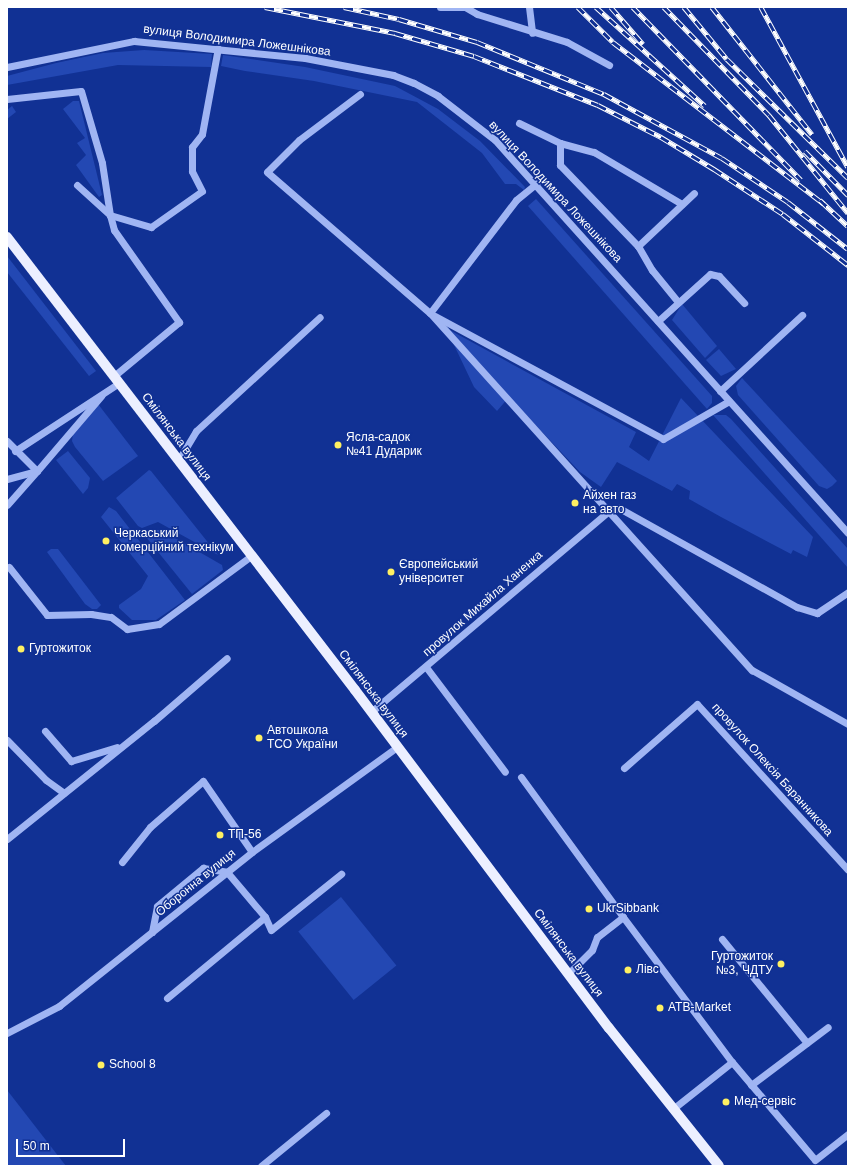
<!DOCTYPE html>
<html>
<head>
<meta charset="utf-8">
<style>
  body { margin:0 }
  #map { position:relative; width:855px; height:1173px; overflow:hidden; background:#113194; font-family:Helvetica,sans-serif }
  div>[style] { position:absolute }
  .green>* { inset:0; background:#2348b3; transform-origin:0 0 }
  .minor>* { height:7px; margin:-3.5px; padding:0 3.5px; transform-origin:3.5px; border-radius:3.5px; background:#a0b5f3 }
  .major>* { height:10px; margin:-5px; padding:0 5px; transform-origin:5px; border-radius:5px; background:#ecefff }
  .rail>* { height:4.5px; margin-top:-2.25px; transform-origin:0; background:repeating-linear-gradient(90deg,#113194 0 9px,#fff 0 18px); box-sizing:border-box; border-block:1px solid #fff }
  .dots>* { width:11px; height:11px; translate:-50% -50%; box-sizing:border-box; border:2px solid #113194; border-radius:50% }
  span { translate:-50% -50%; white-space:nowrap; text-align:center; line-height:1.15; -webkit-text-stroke:3px #113194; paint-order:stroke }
  .street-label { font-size:12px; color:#fff }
  .poi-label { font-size:12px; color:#fff }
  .left { translate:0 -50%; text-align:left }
  .right { translate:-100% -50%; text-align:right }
  .frame { position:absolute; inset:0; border:8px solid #fff; pointer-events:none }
  .scale { position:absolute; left:16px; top:1139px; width:109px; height:18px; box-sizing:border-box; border:2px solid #fff; border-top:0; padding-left:5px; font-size:12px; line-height:14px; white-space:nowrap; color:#fff; -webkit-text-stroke:3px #113194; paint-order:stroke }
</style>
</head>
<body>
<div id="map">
  <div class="green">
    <div style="clip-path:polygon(144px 50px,212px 54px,211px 67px,118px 65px,7px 85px,7px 76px,56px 63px,103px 53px)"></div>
    <div style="clip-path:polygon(223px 55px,305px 67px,395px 86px,438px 109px,480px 141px,525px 187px,524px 190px,516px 184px,505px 184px,482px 153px,417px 102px,314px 81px,245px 71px,221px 66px)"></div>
    <div style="clip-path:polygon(73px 101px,79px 101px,102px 195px,99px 197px,76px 165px,86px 155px,77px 143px,85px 138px,63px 109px)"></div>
    <div style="clip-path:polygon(12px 106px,16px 112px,7px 119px,7px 110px)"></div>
    <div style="clip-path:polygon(536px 199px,712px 396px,712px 403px,707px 409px,528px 206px)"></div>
    <div style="clip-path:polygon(7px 256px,96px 371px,89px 376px,7px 272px)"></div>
    <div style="clip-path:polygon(682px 304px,717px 346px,705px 358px,672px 320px)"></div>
    <div style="clip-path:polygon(446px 328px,636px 432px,629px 447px,649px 461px,681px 398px,813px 537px,807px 557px,793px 550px,791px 554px,721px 517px,689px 499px,690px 491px,677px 484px,672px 491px,617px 462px,601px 487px,580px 472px,509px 397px,497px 411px,474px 387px)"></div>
    <div style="clip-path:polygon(719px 349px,736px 369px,721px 376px,706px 360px)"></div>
    <div style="clip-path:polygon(742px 378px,837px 481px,832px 486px,827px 489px,819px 486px,738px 395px,736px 386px)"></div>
    <div style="clip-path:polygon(98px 404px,138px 456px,103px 481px,75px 447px,72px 441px,73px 434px)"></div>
    <div style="clip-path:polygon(713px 415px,726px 415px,731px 419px,848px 549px,848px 568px)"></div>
    <div style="clip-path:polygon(68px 451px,90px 478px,88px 488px,83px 494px,56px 460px)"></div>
    <div style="clip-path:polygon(149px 470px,151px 471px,218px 555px,158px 522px,142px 528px,138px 526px,116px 498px)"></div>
    <div style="clip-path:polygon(109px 507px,116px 511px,185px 600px,156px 620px,132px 620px,119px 608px,119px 605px,141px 589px,148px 576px,101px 517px)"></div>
    <div style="clip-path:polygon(151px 530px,161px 530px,222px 565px,223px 570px,192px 594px,146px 537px)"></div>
    <div style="clip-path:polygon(51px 549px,58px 549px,101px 605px,97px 609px,92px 609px,85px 604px,47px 552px)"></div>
    <div style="left:341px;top:897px;width:88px;height:55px;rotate:51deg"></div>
    <div style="clip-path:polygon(7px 1090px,66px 1166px,7px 1166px)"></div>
  </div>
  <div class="minor">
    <div style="left:440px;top:7px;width:24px"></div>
    <div style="left:465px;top:7px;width:14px;rotate:30deg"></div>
    <div style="left:477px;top:14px;width:94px;rotate:17.3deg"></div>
    <div style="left:567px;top:42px;width:48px;rotate:28.7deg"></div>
    <div style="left:529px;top:7px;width:26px;rotate:83deg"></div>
    <div style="left:7px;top:67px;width:130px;rotate:-11.6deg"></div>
    <div style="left:134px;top:41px;width:172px;rotate:5.7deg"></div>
    <div style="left:305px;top:58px;width:90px;rotate:10.9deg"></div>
    <div style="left:393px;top:75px;width:22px;rotate:21deg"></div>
    <div style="left:414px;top:83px;width:27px;rotate:28deg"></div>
    <div style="left:438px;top:96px;width:72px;rotate:37.7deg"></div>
    <div style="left:495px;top:140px;width:528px;rotate:48.07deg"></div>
    <div style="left:360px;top:94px;width:76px;rotate:143deg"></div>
    <div style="left:299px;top:140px;width:45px;rotate:135deg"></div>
    <div style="left:267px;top:172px;width:216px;rotate:40.9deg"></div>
    <div style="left:430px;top:313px;width:481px;rotate:48deg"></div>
    <div style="left:752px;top:670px;width:110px;rotate:29.4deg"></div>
    <div style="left:7px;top:99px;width:74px;rotate:-6.2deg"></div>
    <div style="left:81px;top:91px;width:75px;rotate:73.7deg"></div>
    <div style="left:102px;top:163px;width:53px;rotate:81.3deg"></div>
    <div style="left:110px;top:215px;width:43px;rotate:16.3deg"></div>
    <div style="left:151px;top:227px;width:62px;rotate:-35.2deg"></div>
    <div style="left:202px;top:191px;width:22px;rotate:-117deg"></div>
    <div style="left:192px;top:171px;width:24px;rotate:-90deg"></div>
    <div style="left:192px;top:147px;width:16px;rotate:-52deg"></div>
    <div style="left:202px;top:134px;width:87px;rotate:-79.5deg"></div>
    <div style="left:519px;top:123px;width:46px;rotate:26deg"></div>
    <div style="left:560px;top:143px;width:35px;rotate:15deg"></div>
    <div style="left:594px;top:152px;width:102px;rotate:30.6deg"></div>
    <div style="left:560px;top:143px;width:22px;rotate:90deg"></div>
    <div style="left:560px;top:165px;width:112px;rotate:46.1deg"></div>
    <div style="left:638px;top:246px;width:28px;rotate:60deg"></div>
    <div style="left:652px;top:270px;width:41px;rotate:50.9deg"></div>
    <div style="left:77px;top:185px;width:45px;rotate:42.3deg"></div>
    <div style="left:110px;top:215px;width:16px;rotate:75deg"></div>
    <div style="left:114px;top:230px;width:113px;rotate:54.8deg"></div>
    <div style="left:179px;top:322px;width:85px;rotate:140.3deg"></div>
    <div style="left:638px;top:246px;width:77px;rotate:-43.4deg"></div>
    <div style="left:430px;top:313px;width:142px;rotate:-52.7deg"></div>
    <div style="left:516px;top:200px;width:26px;rotate:-39deg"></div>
    <div style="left:435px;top:316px;width:259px;rotate:28.3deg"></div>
    <div style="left:663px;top:439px;width:76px;rotate:-29.9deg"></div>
    <div style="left:658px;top:321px;width:70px;rotate:-42.1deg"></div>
    <div style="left:710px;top:274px;width:9px;rotate:13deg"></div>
    <div style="left:719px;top:276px;width:37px;rotate:47deg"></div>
    <div style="left:720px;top:391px;width:112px;rotate:-42.8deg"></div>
    <div style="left:7px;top:441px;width:42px;rotate:45deg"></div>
    <div style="left:37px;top:471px;width:45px;rotate:131.4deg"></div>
    <div style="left:15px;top:451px;width:124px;rotate:-33.2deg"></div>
    <div style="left:178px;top:461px;width:35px;rotate:-59deg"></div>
    <div style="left:196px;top:431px;width:168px;rotate:-42.6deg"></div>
    <div style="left:7px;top:479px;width:31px;rotate:-15deg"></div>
    <div style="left:37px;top:471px;width:99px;rotate:-49.5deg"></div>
    <div style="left:9px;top:567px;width:61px;rotate:51.6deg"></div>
    <div style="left:47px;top:615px;width:44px;rotate:-1.3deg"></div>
    <div style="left:91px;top:614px;width:20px;rotate:9deg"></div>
    <div style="left:111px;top:617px;width:20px;rotate:37deg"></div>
    <div style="left:127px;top:629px;width:32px;rotate:-9deg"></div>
    <div style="left:159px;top:624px;width:114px;rotate:-36.5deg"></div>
    <div style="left:426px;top:667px;width:131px;rotate:53deg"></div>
    <div style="left:371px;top:712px;width:312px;rotate:-40.2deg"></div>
    <div style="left:609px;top:511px;width:10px;rotate:-17deg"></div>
    <div style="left:619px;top:508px;width:204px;rotate:29.1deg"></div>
    <div style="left:797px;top:607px;width:21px;rotate:17deg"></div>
    <div style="left:817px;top:613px;width:37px;rotate:-34deg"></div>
    <div style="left:45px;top:731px;width:40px;rotate:49deg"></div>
    <div style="left:71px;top:761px;width:48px;rotate:-16.9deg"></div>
    <div style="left:7px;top:740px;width:56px;rotate:45.7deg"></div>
    <div style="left:46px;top:780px;width:22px;rotate:36deg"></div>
    <div style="left:624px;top:768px;width:97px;rotate:-41.2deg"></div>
    <div style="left:697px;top:704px;width:224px;rotate:47.7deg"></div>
    <div style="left:521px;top:777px;width:173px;rotate:53.9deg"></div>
    <div style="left:623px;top:917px;width:33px;rotate:142deg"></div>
    <div style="left:597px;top:937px;width:14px;rotate:111deg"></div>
    <div style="left:592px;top:950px;width:34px;rotate:135deg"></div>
    <div style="left:7px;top:839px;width:189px;rotate:-38.8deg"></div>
    <div style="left:154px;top:721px;width:96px;rotate:-40.8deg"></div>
    <div style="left:122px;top:862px;width:45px;rotate:-51.3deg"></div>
    <div style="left:150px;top:827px;width:70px;rotate:-41deg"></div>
    <div style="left:203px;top:781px;width:86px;rotate:55.4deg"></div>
    <div style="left:623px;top:917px;width:181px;rotate:53.1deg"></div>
    <div style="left:152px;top:932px;width:26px;rotate:-79deg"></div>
    <div style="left:157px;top:906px;width:60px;rotate:-39.6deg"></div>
    <div style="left:203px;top:868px;width:24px;rotate:9deg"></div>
    <div style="left:227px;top:872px;width:59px;rotate:49.8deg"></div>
    <div style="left:265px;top:917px;width:14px;rotate:65deg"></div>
    <div style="left:271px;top:930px;width:90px;rotate:-38.7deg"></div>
    <div style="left:722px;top:939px;width:134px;rotate:50.7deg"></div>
    <div style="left:167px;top:998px;width:127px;rotate:-39.6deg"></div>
    <div style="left:7px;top:1033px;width:59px;rotate:-27.4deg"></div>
    <div style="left:59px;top:1006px;width:247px;rotate:-38.6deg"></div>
    <div style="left:252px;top:852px;width:179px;rotate:-35.9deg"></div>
    <div style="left:751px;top:1085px;width:96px;rotate:-37deg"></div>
    <div style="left:674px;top:1108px;width:74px;rotate:-38.4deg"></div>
    <div style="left:732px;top:1062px;width:128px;rotate:49.7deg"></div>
    <div style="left:815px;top:1160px;width:42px;rotate:-38.2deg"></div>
    <div style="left:261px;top:1166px;width:84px;rotate:-39.2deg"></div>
  </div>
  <div class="major">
    <div style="left:7px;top:237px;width:571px;rotate:52.47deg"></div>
    <div style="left:355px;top:690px;width:423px;rotate:53.1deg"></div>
    <div style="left:609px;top:1028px;width:176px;rotate:51.4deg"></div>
  </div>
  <div class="rail">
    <div style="left:265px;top:7px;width:133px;rotate:11.3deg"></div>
    <div style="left:395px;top:33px;width:82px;rotate:16.2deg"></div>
    <div style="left:474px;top:56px;width:133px;rotate:21.6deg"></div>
    <div style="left:598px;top:105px;width:71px;rotate:26.9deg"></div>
    <div style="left:661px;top:137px;width:62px;rotate:31.1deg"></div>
    <div style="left:714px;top:169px;width:82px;rotate:33.1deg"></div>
    <div style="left:783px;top:214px;width:83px;rotate:38.1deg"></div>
    <div style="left:344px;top:7px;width:56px;rotate:12.3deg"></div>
    <div style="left:399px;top:19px;width:81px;rotate:16.4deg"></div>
    <div style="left:477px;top:42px;width:137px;rotate:22.3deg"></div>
    <div style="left:604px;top:94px;width:134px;rotate:28.5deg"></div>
    <div style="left:722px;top:158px;width:79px;rotate:33.7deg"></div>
    <div style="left:788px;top:202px;width:76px;rotate:38.1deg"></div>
    <div style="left:578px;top:7px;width:49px;rotate:45deg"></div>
    <div style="left:613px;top:42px;width:266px;rotate:37.5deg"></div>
    <div style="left:596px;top:7px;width:147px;rotate:42.2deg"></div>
    <div style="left:611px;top:7px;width:49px;rotate:49.1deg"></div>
    <div style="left:633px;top:7px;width:241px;rotate:45.8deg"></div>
    <div style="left:664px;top:7px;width:151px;rotate:45.8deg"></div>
    <div style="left:769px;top:115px;width:126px;rotate:51.1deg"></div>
    <div style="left:684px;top:7px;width:67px;rotate:50.4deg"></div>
    <div style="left:727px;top:59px;width:170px;rotate:44.5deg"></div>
    <div style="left:712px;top:7px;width:162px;rotate:51.8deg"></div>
    <div style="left:761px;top:7px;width:182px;rotate:61.5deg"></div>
    <div style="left:805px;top:151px;width:62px;rotate:45.7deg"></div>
    <div style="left:820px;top:200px;width:38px;rotate:43deg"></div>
  </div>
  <div class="dots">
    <div style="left:338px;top:445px;background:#fff062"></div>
    <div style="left:575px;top:503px;background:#fff062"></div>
    <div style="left:106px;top:541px;background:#fff062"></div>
    <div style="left:391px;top:572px;background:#fff062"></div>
    <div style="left:21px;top:649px;background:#fff062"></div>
    <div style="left:259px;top:738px;background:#fff062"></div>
    <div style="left:220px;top:835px;background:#fff062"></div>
    <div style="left:589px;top:909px;background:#fff062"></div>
    <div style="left:781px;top:964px;background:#fff062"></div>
    <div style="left:628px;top:970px;background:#fff062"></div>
    <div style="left:660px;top:1008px;background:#fff062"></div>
    <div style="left:101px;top:1065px;background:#fff062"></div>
    <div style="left:726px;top:1102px;background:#fff062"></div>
  </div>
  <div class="street-label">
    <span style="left:237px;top:41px;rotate:7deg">вулиця Володимира Ложешнікова</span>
    <span style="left:555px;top:192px;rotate:47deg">вулиця Володимира Ложешнікова</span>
    <span style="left:176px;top:437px;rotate:53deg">Смілянська вулиця</span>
    <span style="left:483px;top:604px;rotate:-41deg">провулок Михайла Ханенка</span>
    <span style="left:373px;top:694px;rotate:53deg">Смілянська вулиця</span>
    <span style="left:772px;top:770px;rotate:48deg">провулок Олексія Баранникова</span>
    <span style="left:196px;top:883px;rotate:-39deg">Оборонна вулиця</span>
    <span style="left:568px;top:953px;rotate:53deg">Смілянська вулиця</span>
  </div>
  <div class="poi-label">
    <span class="left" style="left:346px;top:445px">Ясла-садок<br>№41 Дударик</span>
    <span class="left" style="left:583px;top:503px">Айхен газ<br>на авто</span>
    <span class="left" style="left:114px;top:541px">Черкаський<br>комерційний технікум</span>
    <span class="left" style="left:399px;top:572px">Європейський<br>університет</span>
    <span class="left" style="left:29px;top:649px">Гуртожиток</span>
    <span class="left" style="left:267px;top:738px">Автошкола<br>ТСО України</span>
    <span class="left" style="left:228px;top:835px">ТП-56</span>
    <span class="left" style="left:597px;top:909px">UkrSibbank</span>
    <span class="right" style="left:773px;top:964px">Гуртожиток<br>№3, ЧДТУ</span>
    <span class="left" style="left:636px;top:970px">Лівс</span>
    <span class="left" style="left:668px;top:1008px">ATB-Market</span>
    <span class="left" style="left:109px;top:1065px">School 8</span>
    <span class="left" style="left:734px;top:1102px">Мед-сервіс</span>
  </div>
  <div class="frame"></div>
  <div class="scale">50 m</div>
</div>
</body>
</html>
